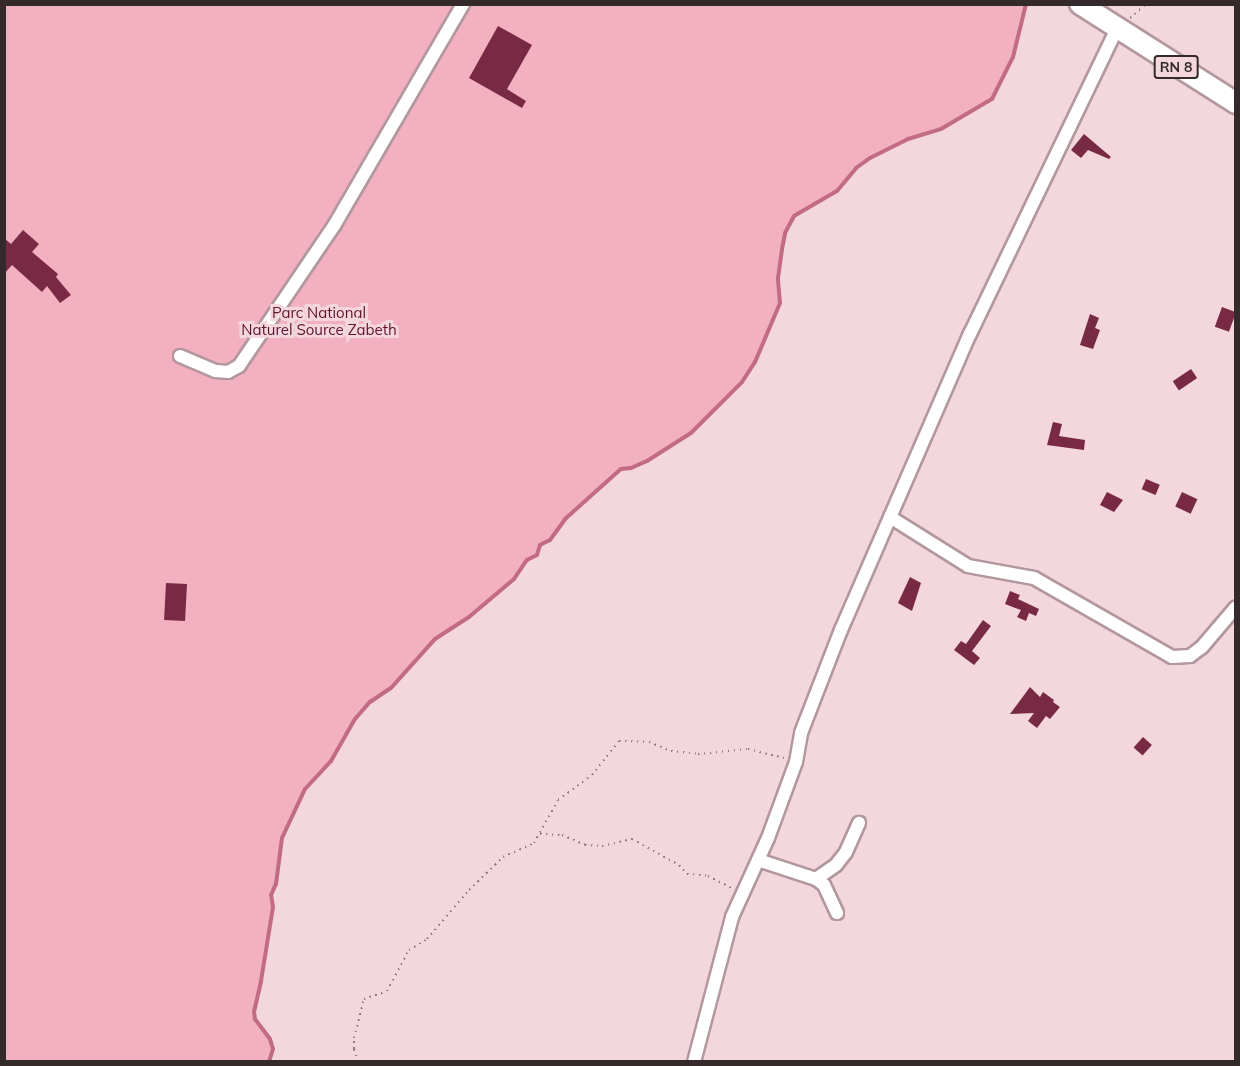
<!DOCTYPE html>
<html>
<head>
<meta charset="utf-8">
<style>
  body { margin:0 }
  #map { position:relative; width:1240px; height:1066px; overflow:hidden; background:#f3d7dd; font-family:Mulish,sans-serif }
  div>[style] { position:absolute }
  .green>* { inset:0; background:#f3b0c0 }
  .stream>* { height:4px; margin:-2px; padding:0 2px; transform-origin:2px; border-radius:2px; background:#c26c84 }
  .building>* { inset:0; background:#782944; transform-origin:0 0 }
  .path>* { height:2px; margin-top:-1px; transform-origin:0; background:repeating-linear-gradient(90deg,#8c7a7e 0 1.5px,transparent 0 6px) }
  .roads { filter:drop-shadow(2px 0 #b2989e) drop-shadow(-2px 0 #b2989e) drop-shadow(0 2px #b2989e) drop-shadow(0 -2px #b2989e) }
  .minor>* { height:12px; margin:-6px; padding:0 6px; transform-origin:6px; border-radius:6px; background:#fff }
  .primary>* { height:20px; margin:-10px; padding:0 10px; transform-origin:10px; border-radius:10px; background:#fff }
  span { translate:-50% -50%; white-space:nowrap; text-align:center; line-height:1.15; -webkit-text-stroke:6px #f3d7dd; paint-order:stroke }
  .shield-label span { padding:2px 4px; background:#f3d7dd; border:2px solid; border-radius:4px; -webkit-text-stroke-width:0 }
  .shield-label { font-size:14px; color:#342a2c; font-weight:700 }
  .park-label { font-size:15px; color:#621331 }
  .frame { position:absolute; inset:0; border:6px solid #342a2c; pointer-events:none }
</style>
</head>
<body>
<div id="map">
  <div class="green">
    <div style="clip-path:polygon(5px 5px,1026px 5px,1013px 57px,992px 99px,941px 129px,908px 139px,870px 158px,856px 168px,837px 191px,794px 216px,785px 233px,782px 250px,778px 278px,780px 303px,755px 362px,742px 382px,691px 433px,647px 461px,631px 468px,624px 467px,617px 473px,565px 519px,550px 540px,540px 545px,537px 555px,527px 560px,514px 579px,469px 617px,435px 639px,391px 688px,370px 702px,355px 719px,331px 761px,305px 789px,282px 838px,276px 884px,271px 895px,273px 907px,261px 981px,254px 1012px,255px 1019px,270px 1039px,273px 1049px,269px 1061px,5px 1062px)"></div>
  </div>
  <div class="stream">
    <div style="left:269px;top:1062px;width:14px;rotate:-73deg"></div>
    <div style="left:273px;top:1049px;width:10px;rotate:-107deg"></div>
    <div style="left:270px;top:1039px;width:25px;rotate:-127deg"></div>
    <div style="left:255px;top:1019px;width:7px;rotate:-98deg"></div>
    <div style="left:254px;top:1012px;width:32px;rotate:-77deg"></div>
    <div style="left:261px;top:981px;width:75px;rotate:-80.8deg"></div>
    <div style="left:273px;top:907px;width:12px;rotate:-99deg"></div>
    <div style="left:271px;top:895px;width:12px;rotate:-66deg"></div>
    <div style="left:276px;top:884px;width:46px;rotate:-82.6deg"></div>
    <div style="left:282px;top:838px;width:54px;rotate:-64.9deg"></div>
    <div style="left:305px;top:789px;width:38px;rotate:-47deg"></div>
    <div style="left:331px;top:761px;width:48px;rotate:-60.3deg"></div>
    <div style="left:355px;top:719px;width:23px;rotate:-49deg"></div>
    <div style="left:370px;top:702px;width:25px;rotate:-34deg"></div>
    <div style="left:391px;top:688px;width:66px;rotate:-48.1deg"></div>
    <div style="left:435px;top:639px;width:40px;rotate:-32.9deg"></div>
    <div style="left:469px;top:617px;width:59px;rotate:-40.2deg"></div>
    <div style="left:514px;top:579px;width:23px;rotate:-56deg"></div>
    <div style="left:527px;top:560px;width:11px;rotate:-27deg"></div>
    <div style="left:537px;top:555px;width:10px;rotate:-73deg"></div>
    <div style="left:540px;top:545px;width:11px;rotate:-27deg"></div>
    <div style="left:550px;top:540px;width:26px;rotate:-54deg"></div>
    <div style="left:565px;top:519px;width:75px;rotate:-41.8deg"></div>
    <div style="left:621px;top:469px;width:10px;rotate:-6deg"></div>
    <div style="left:631px;top:468px;width:17px;rotate:-24deg"></div>
    <div style="left:647px;top:461px;width:52px;rotate:-32.5deg"></div>
    <div style="left:691px;top:433px;width:72px;rotate:-45deg"></div>
    <div style="left:742px;top:382px;width:24px;rotate:-57deg"></div>
    <div style="left:755px;top:362px;width:64px;rotate:-67deg"></div>
    <div style="left:780px;top:303px;width:25px;rotate:-95deg"></div>
    <div style="left:778px;top:278px;width:29px;rotate:-82deg"></div>
    <div style="left:782px;top:249px;width:16px;rotate:-79deg"></div>
    <div style="left:785px;top:233px;width:19px;rotate:-62deg"></div>
    <div style="left:794px;top:216px;width:50px;rotate:-30.2deg"></div>
    <div style="left:837px;top:191px;width:30px;rotate:-50deg"></div>
    <div style="left:856px;top:168px;width:17px;rotate:-36deg"></div>
    <div style="left:870px;top:158px;width:42px;rotate:-26.6deg"></div>
    <div style="left:908px;top:139px;width:34px;rotate:-17deg"></div>
    <div style="left:941px;top:129px;width:59px;rotate:-30.5deg"></div>
    <div style="left:992px;top:99px;width:47px;rotate:-63.4deg"></div>
    <div style="left:1013px;top:57px;width:55px;rotate:-76.2deg"></div>
  </div>
  <div class="building">
    <div style="clip-path:polygon(498px 26px,532px 45px,507px 89px,526px 101px,522px 108px,469px 78px)"></div>
    <div style="clip-path:polygon(1084px 134px,1111px 157px,1109px 159px,1088px 150px,1081px 158px,1071px 150px)"></div>
    <div style="clip-path:polygon(23px 230px,39px 244px,32px 252px,58px 274px,56px 277px,71px 295px,60px 303px,47px 286px,42px 292px,12px 265px,4px 274px,4px 238px,11px 244px)"></div>
    <div style="left:1222px;top:307px;width:15px;height:21px;rotate:20deg"></div>
    <div style="clip-path:polygon(1090px 314px,1099px 318px,1095px 328px,1100px 330px,1093px 349px,1080px 345px)"></div>
    <div style="left:1191px;top:369px;width:11px;height:22px;rotate:56deg"></div>
    <div style="clip-path:polygon(1053px 422px,1062px 424px,1059px 436px,1085px 440px,1084px 450px,1047px 445px)"></div>
    <div style="left:1146px;top:479px;width:15px;height:11px;rotate:23deg"></div>
    <div style="clip-path:polygon(1107px 492px,1123px 500px,1114px 512px,1100px 505px)"></div>
    <div style="left:1182px;top:492px;width:17px;height:16px;rotate:25deg"></div>
    <div style="clip-path:polygon(910px 577px,921px 583px,912px 611px,898px 603px)"></div>
    <div style="left:166px;top:583px;width:21px;height:37px;rotate:3deg"></div>
    <div style="clip-path:polygon(1010px 591px,1020px 595px,1018px 599px,1039px 609px,1036px 616px,1029px 613px,1026px 621px,1017px 617px,1021px 610px,1005px 604px)"></div>
    <div style="clip-path:polygon(983px 620px,991px 626px,972px 651px,980px 658px,974px 665px,954px 650px,961px 641px,966px 644px)"></div>
    <div style="clip-path:polygon(1030px 687px,1040px 697px,1043px 692px,1054px 700px,1053px 702px,1060px 707px,1050px 719px,1046px 716px,1037px 728px,1028px 721px,1034px 713px,1010px 714px)"></div>
    <div style="left:1143px;top:737px;width:12px;height:14px;rotate:42deg"></div>
  </div>
  <div class="path">
    <div style="left:1130px;top:18px;width:21px;rotate:-41deg"></div>
    <div style="left:540px;top:834px;width:22px;rotate:3deg"></div>
    <div style="left:562px;top:835px;width:25px;rotate:23deg"></div>
    <div style="left:585px;top:845px;width:17px;rotate:3deg"></div>
    <div style="left:602px;top:846px;width:31px;rotate:-13deg"></div>
    <div style="left:632px;top:839px;width:54px;rotate:29deg"></div>
    <div style="left:679px;top:865px;width:12px;rotate:48deg"></div>
    <div style="left:687px;top:874px;width:21px;rotate:5deg"></div>
    <div style="left:708px;top:876px;width:28px;rotate:27deg"></div>
    <div style="left:335px;top:1062px;width:23px;rotate:-2deg"></div>
    <div style="left:358px;top:1062px;width:14px;rotate:-107deg"></div>
    <div style="left:354px;top:1049px;width:11px;rotate:-90deg"></div>
    <div style="left:354px;top:1038px;width:40px;rotate:-75.6deg"></div>
    <div style="left:364px;top:999px;width:24px;rotate:-19deg"></div>
    <div style="left:387px;top:991px;width:47px;rotate:-61.8deg"></div>
    <div style="left:409px;top:950px;width:21px;rotate:-31deg"></div>
    <div style="left:427px;top:939px;width:65px;rotate:-49.4deg"></div>
    <div style="left:469px;top:890px;width:47px;rotate:-44.1deg"></div>
    <div style="left:503px;top:857px;width:34px;rotate:-24deg"></div>
    <div style="left:534px;top:843px;width:49px;rotate:-60.8deg"></div>
    <div style="left:558px;top:800px;width:42px;rotate:-36.3deg"></div>
    <div style="left:592px;top:775px;width:43px;rotate:-51.5deg"></div>
    <div style="left:619px;top:741px;width:30px;rotate:2deg"></div>
    <div style="left:649px;top:742px;width:24px;rotate:22deg"></div>
    <div style="left:671px;top:751px;width:27px;rotate:6deg"></div>
    <div style="left:698px;top:754px;width:50px;rotate:-5.7deg"></div>
    <div style="left:748px;top:749px;width:37px;rotate:14deg"></div>
  </div>
  <div class="roads">
    <div class="minor">
      <div style="left:180px;top:356px;width:39px;rotate:23deg"></div>
      <div style="left:216px;top:371px;width:12px;rotate:5deg"></div>
      <div style="left:228px;top:372px;width:13px;rotate:-29deg"></div>
      <div style="left:239px;top:366px;width:171px;rotate:-55.9deg"></div>
      <div style="left:335px;top:224px;width:255px;rotate:-59.8deg"></div>
      <div style="left:890px;top:517px;width:92px;rotate:32.1deg"></div>
      <div style="left:968px;top:566px;width:67px;rotate:10.3deg"></div>
      <div style="left:1034px;top:578px;width:159px;rotate:29.8deg"></div>
      <div style="left:1172px;top:657px;width:18px;rotate:-3deg"></div>
      <div style="left:1190px;top:656px;width:15px;rotate:-37deg"></div>
      <div style="left:1202px;top:647px;width:52px;rotate:-49.6deg"></div>
      <div style="left:758px;top:860px;width:61px;rotate:18.1deg"></div>
      <div style="left:816px;top:879px;width:10px;rotate:37deg"></div>
      <div style="left:824px;top:885px;width:31px;rotate:65deg"></div>
      <div style="left:816px;top:879px;width:24px;rotate:-35deg"></div>
      <div style="left:836px;top:865px;width:16px;rotate:-52deg"></div>
      <div style="left:846px;top:852px;width:32px;rotate:-66deg"></div>
      <div style="left:694px;top:1062px;width:150px;rotate:-75.3deg"></div>
      <div style="left:732px;top:917px;width:87px;rotate:-65.5deg"></div>
      <div style="left:768px;top:838px;width:81px;rotate:-69.8deg"></div>
      <div style="left:796px;top:762px;width:29px;rotate:-80deg"></div>
      <div style="left:801px;top:733px;width:110px;rotate:-68.8deg"></div>
      <div style="left:841px;top:630px;width:323px;rotate:-66.5deg"></div>
      <div style="left:970px;top:334px;width:337px;rotate:-64.3deg"></div>
    </div>
    <div class="primary">
      <div style="left:1080px;top:4px;width:185px;rotate:32.4deg"></div>
    </div>
  </div>
  <div class="shield-label">
    <span style="left:1176px;top:67px">RN 8</span>
  </div>
  <div class="park-label">
    <span style="left:319px;top:321px">Parc National<br>Naturel Source Zabeth</span>
  </div>
  <div class="frame"></div>
</div>
</body>
</html>
